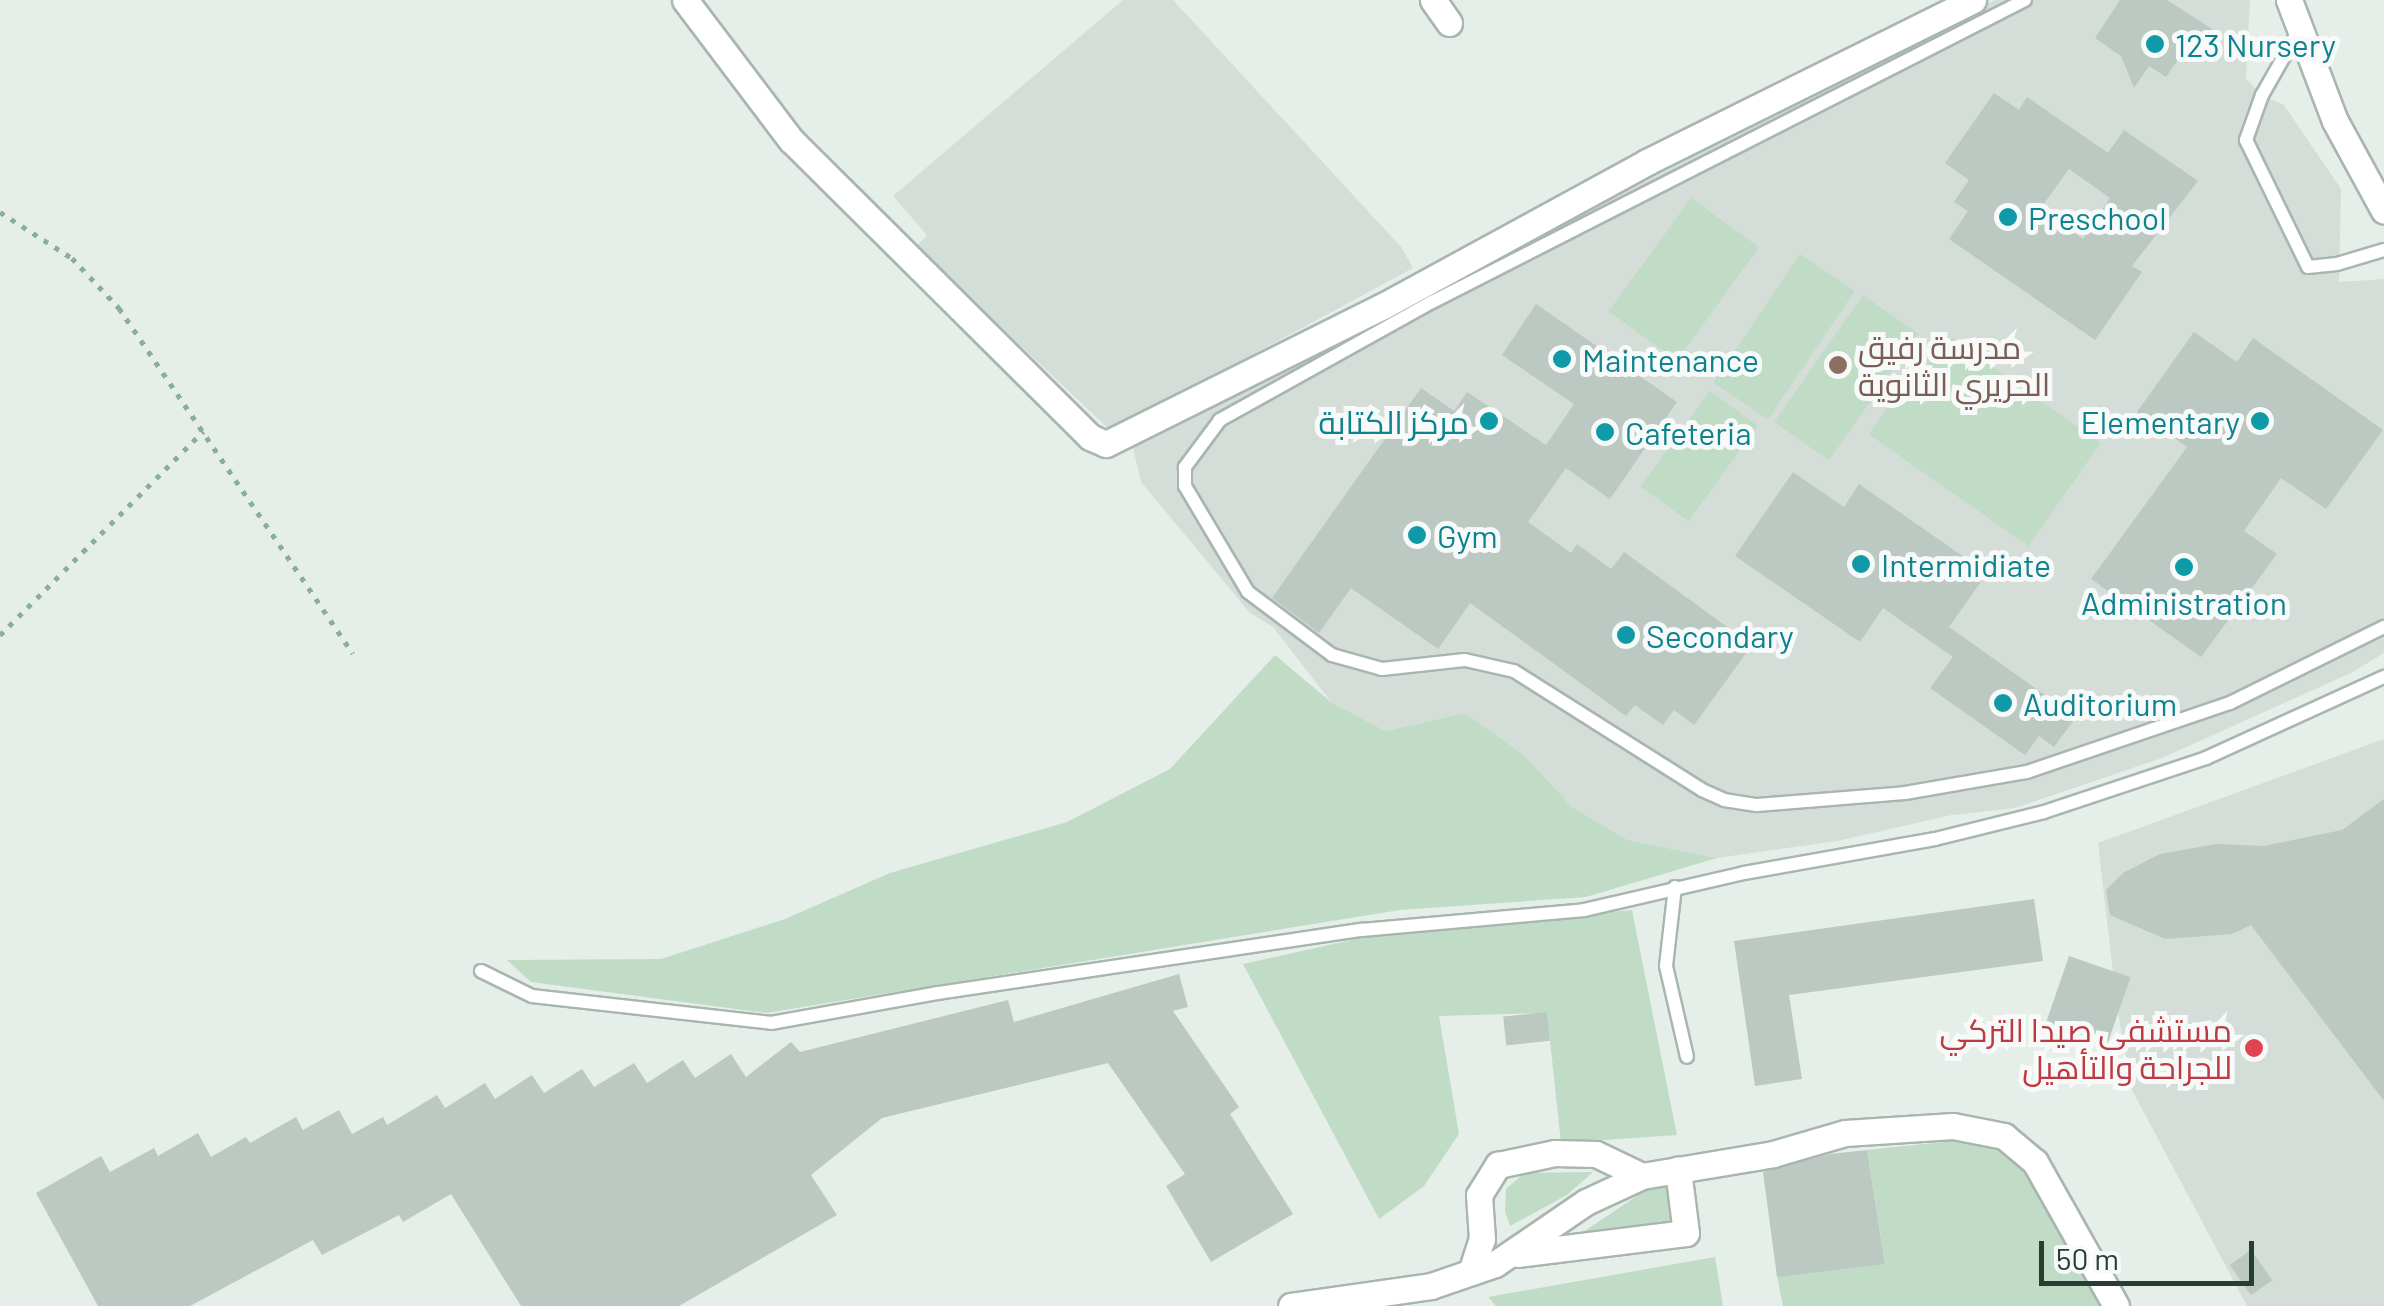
<!DOCTYPE html>
<html>
<head>
<meta charset="utf-8">
<style>
  body { margin:0 }
  #map { position:relative; width:2384px; height:1306px; overflow:hidden; background:#e6eee9; font-family:Barlow,Cairo,sans-serif }
  div>[style] { position:absolute }
  .built>* { inset:0; background:#d4ddd8 }
  .green>* { inset:0; background:#c1dcc6; transform-origin:0 0 }
  .building>* { inset:0; background:#bcc8c2; transform-origin:0 0 }
  .path>* { height:5px; margin-top:-2.5px; transform-origin:0; background:repeating-linear-gradient(90deg,#8aae9e 0 5px,transparent 0 13px) }
  .roads { filter:drop-shadow(2px 0 #a9b6af) drop-shadow(-2px 0 #a9b6af) drop-shadow(0 2px #a9b6af) drop-shadow(0 -2px #a9b6af) }
  .service>* { height:12px; margin:-6px; padding:0 6px; transform-origin:6px; border-radius:6px; background:#fff }
  .minor>* { height:25px; margin:-12.5px; padding:0 12.5px; transform-origin:12.5px; border-radius:12.5px; background:#fff }
  .dots>* { width:28px; height:28px; translate:-50% -50%; box-sizing:border-box; border:5px solid #f7faf8; border-radius:50% }
  span { translate:-50% -50%; white-space:nowrap; text-align:center; line-height:1.15; -webkit-text-stroke:10px #f7faf8; paint-order:stroke }
  .culture-label { font-size:32px; color:#0d838f }
  .left { translate:0 -50%; text-align:left }
  .right { translate:-100% -50%; text-align:right }
  .education-label { font-size:32px; color:#785e54 }
  .health-label { font-size:32px; color:#be3a42 }
  .scale { position:absolute; left:2039px; top:1241px; width:215px; height:45px; box-sizing:border-box; border:5px solid #273e35; border-top:0; padding-left:12px; font-size:30px; line-height:35px; white-space:nowrap; color:#273e35; -webkit-text-stroke:8px #f7faf8; paint-order:stroke }
</style>
</head>
<body>
<div id="map">
  <div class="built">
    <div style="clip-path:polygon(1123px 0,1173px 0,1402px 248px,1413px 268px,1111px 431px,916px 247px,927px 235px,893px 196px)"></div>
    <div style="clip-path:polygon(1995px 0,2250px 0,2246px 79px,2262px 95px,2284px 105px,2341px 189px,2339px 282px,2384px 279px,2384px 653px,2351px 673px,2162px 758px,2015px 808px,1952px 815px,1837px 841px,1717px 858px,1628px 840px,1572px 807px,1524px 755px,1465px 713px,1386px 731px,1332px 703px,1273px 627px,1250px 613px,1141px 482px,1133px 448px)"></div>
    <div style="clip-path:polygon(2384px 739px,2384px 1306px,2247px 1306px,2132px 1090px,2117px 1007px,2098px 843px)"></div>
  </div>
  <div class="green">
    <div style="left:1691px;top:198px;width:84px;height:140px;rotate:36deg"></div>
    <div style="left:1800px;top:254px;width:66px;height:155px;rotate:34deg"></div>
    <div style="left:1863px;top:295px;width:67px;height:155px;rotate:35deg"></div>
    <div style="left:1941px;top:331px;width:195px;height:126px;rotate:35deg"></div>
    <div style="left:1710px;top:391px;width:59px;height:118px;rotate:36deg"></div>
    <div style="clip-path:polygon(1275px 655px,1332px 703px,1386px 731px,1465px 713px,1524px 755px,1572px 807px,1628px 840px,1717px 858px,1586px 897px,1400px 910px,766px 1013px,531px 982px,507px 960px,661px 959px,785px 919px,890px 873px,1067px 822px,1170px 769px)"></div>
    <div style="clip-path:polygon(1632px 910px,1677px 1135px,1561px 1143px,1547px 1013px,1439px 1016px,1459px 1134px,1424px 1186px,1379px 1219px,1243px 964px,1383px 933px)"></div>
    <div style="clip-path:polygon(1972px 1139px,2002px 1147px,2025px 1164px,2106px 1306px,1783px 1306px,1777px 1277px,1885px 1263px,1867px 1150px)"></div>
    <div style="clip-path:polygon(1593px 1172px,1567px 1195px,1510px 1226px,1505px 1211px,1506px 1189px,1524px 1173px)"></div>
    <div style="clip-path:polygon(1658px 1182px,1670px 1186px,1670px 1226px,1571px 1240px)"></div>
    <div style="clip-path:polygon(1715px 1257px,1723px 1306px,1496px 1306px,1488px 1297px)"></div>
  </div>
  <div class="building">
    <div style="clip-path:polygon(2120px 0,2167px 0,2215px 31px,2195px 63px,2182px 54px,2166px 77px,2149px 66px,2134px 88px,2121px 56px,2095px 38px)"></div>
    <div style="clip-path:polygon(evenodd,1994px 93px,2019px 110px,2027px 97px,2108px 153px,2124px 130px,2198px 181px,2132px 266px,2142px 272px,2095px 340px,1949px 239px,1968px 211px,1954px 202px,1969px 180px,1945px 163px,1994px 93px,2069px 169px,2110px 198px,2083px 239px,2040px 209px,2069px 169px)"></div>
    <div style="clip-path:polygon(1536px 304px,1677px 402px,1610px 499px,1566px 468px,1528px 522px,1571px 553px,1577px 544px,1611px 569px,1624px 552px,1752px 645px,1694px 725px,1674px 710px,1663px 725px,1635px 705px,1626px 716px,1470px 603px,1438px 649px,1351px 588px,1319px 633px,1272px 598px,1421px 388px,1454px 411px,1467px 392px,1546px 445px,1574px 404px,1502px 355px)"></div>
    <div style="clip-path:polygon(2194px 332px,2237px 362px,2253px 338px,2383px 430px,2326px 509px,2281px 478px,2244px 531px,2277px 554px,2201px 657px,2091px 579px,2187px 447px,2137px 412px)"></div>
    <div style="clip-path:polygon(1793px 472px,1844px 507px,1859px 484px,1987px 573px,1949px 627px,2076px 717px,2054px 747px,2039px 736px,2025px 755px,1930px 688px,1953px 657px,1883px 608px,1860px 642px,1735px 556px)"></div>
    <div style="clip-path:polygon(2384px 799px,2384px 1101px,2251px 925px,2232px 934px,2165px 939px,2110px 915px,2106px 890px,2123px 873px,2160px 854px,2216px 844px,2264px 846px,2342px 830px)"></div>
    <div style="clip-path:polygon(2034px 899px,2043px 961px,1789px 995px,1802px 1079px,1755px 1086px,1734px 941px)"></div>
    <div style="left:2069px;top:956px;width:65px;height:77px;rotate:19deg"></div>
    <div style="clip-path:polygon(1179px 974px,1188px 1007px,1173px 1011px,1239px 1107px,1230px 1114px,1293px 1214px,1211px 1262px,1166px 1186px,1185px 1174px,1108px 1063px,882px 1118px,811px 1175px,837px 1215px,679px 1306px,521px 1306px,451px 1194px,403px 1222px,399px 1215px,322px 1255px,313px 1240px,190px 1306px,98px 1306px,36px 1193px,101px 1156px,110px 1172px,154px 1148px,158px 1156px,198px 1133px,211px 1157px,246px 1137px,250px 1143px,296px 1117px,303px 1130px,339px 1110px,352px 1134px,383px 1117px,387px 1125px,437px 1095px,445px 1108px,485px 1083px,495px 1099px,532px 1075px,544px 1093px,582px 1069px,594px 1087px,634px 1063px,647px 1083px,683px 1060px,695px 1078px,731px 1054px,746px 1077px,791px 1042px,800px 1052px,1008px 1000px,1014px 1022px)"></div>
    <div style="left:1547px;top:1012px;width:29px;height:44px;rotate:84deg"></div>
    <div style="clip-path:polygon(1867px 1150px,1885px 1264px,1777px 1277px,1763px 1172px,1830px 1154px)"></div>
    <div style="left:2251px;top:1250px;width:37px;height:26px;rotate:55deg"></div>
  </div>
  <div class="path">
    <div style="left:0;top:212px;width:85px;rotate:32.6deg"></div>
    <div style="left:72px;top:258px;width:69px;rotate:46.8deg"></div>
    <div style="left:119px;top:308px;width:417px;rotate:55.9deg"></div>
    <div style="left:0;top:635px;width:288px;rotate:-45.1deg"></div>
  </div>
  <div class="roads">
    <div class="service">
      <div style="left:2025px;top:0;width:665px;rotate:153.01deg"></div>
      <div style="left:1432px;top:302px;width:243px;rotate:150.9deg"></div>
      <div style="left:1220px;top:420px;width:59px;rotate:126.7deg"></div>
      <div style="left:1185px;top:467px;width:19px;rotate:90deg"></div>
      <div style="left:1185px;top:486px;width:123px;rotate:59.3deg"></div>
      <div style="left:1248px;top:592px;width:105px;rotate:36.9deg"></div>
      <div style="left:1332px;top:655px;width:52px;rotate:15.6deg"></div>
      <div style="left:1382px;top:669px;width:83px;rotate:-6.2deg"></div>
      <div style="left:1465px;top:660px;width:50px;rotate:12.7deg"></div>
      <div style="left:1514px;top:671px;width:222px;rotate:32.3deg"></div>
      <div style="left:1702px;top:790px;width:24px;rotate:24deg"></div>
      <div style="left:1724px;top:800px;width:33px;rotate:9deg"></div>
      <div style="left:1757px;top:805px;width:148px;rotate:-4.6deg"></div>
      <div style="left:1905px;top:793px;width:124px;rotate:-9.8deg"></div>
      <div style="left:2027px;top:772px;width:214px;rotate:-18.8deg"></div>
      <div style="left:2230px;top:703px;width:172px;rotate:-26.3deg"></div>
      <div style="left:2299px;top:30px;width:75px;rotate:119.6deg"></div>
      <div style="left:2262px;top:95px;width:48px;rotate:109.6deg"></div>
      <div style="left:2246px;top:140px;width:141px;rotate:64deg"></div>
      <div style="left:2308px;top:267px;width:29px;rotate:-6deg"></div>
      <div style="left:2337px;top:264px;width:49px;rotate:-16.6deg"></div>
      <div style="left:1675px;top:887px;width:80px;rotate:96.5deg"></div>
      <div style="left:1666px;top:966px;width:93px;rotate:77deg"></div>
      <div style="left:481px;top:971px;width:57px;rotate:26.1deg"></div>
      <div style="left:532px;top:996px;width:241px;rotate:6.4deg"></div>
      <div style="left:771px;top:1023px;width:170px;rotate:-10.2deg"></div>
      <div style="left:938px;top:993px;width:429px;rotate:-8.5deg"></div>
      <div style="left:1362px;top:930px;width:223px;rotate:-5.1deg"></div>
      <div style="left:1584px;top:910px;width:164px;rotate:-13deg"></div>
      <div style="left:1744px;top:873px;width:194px;rotate:-10.1deg"></div>
      <div style="left:1935px;top:839px;width:112px;rotate:-13.9deg"></div>
      <div style="left:2044px;top:812px;width:171px;rotate:-18.4deg"></div>
      <div style="left:2206px;top:758px;width:196px;rotate:-24.5deg"></div>
    </div>
    <div class="minor">
      <div style="left:685px;top:0;width:176px;rotate:52.9deg"></div>
      <div style="left:791px;top:140px;width:421px;rotate:44.8deg"></div>
      <div style="left:1090px;top:437px;width:17px;rotate:24deg"></div>
      <div style="left:1106px;top:444px;width:309px;rotate:-26.5deg"></div>
      <div style="left:1383px;top:306px;width:301px;rotate:-28.6deg"></div>
      <div style="left:1647px;top:162px;width:364px;rotate:-26.4deg"></div>
      <div style="left:1433px;top:0;width:28px;rotate:55deg"></div>
      <div style="left:2289px;top:0;width:129px;rotate:69.2deg"></div>
      <div style="left:2335px;top:121px;width:102px;rotate:61.4deg"></div>
      <div style="left:1517px;top:1254px;width:170px;rotate:-7.1deg"></div>
      <div style="left:1686px;top:1233px;width:64px;rotate:-97.2deg"></div>
      <div style="left:1471px;top:1272px;width:35px;rotate:-72deg"></div>
      <div style="left:1482px;top:1239px;width:44px;rotate:-93.9deg"></div>
      <div style="left:1479px;top:1195px;width:36px;rotate:-58deg"></div>
      <div style="left:1498px;top:1165px;width:58px;rotate:-11.9deg"></div>
      <div style="left:1555px;top:1153px;width:41px;rotate:1.4deg"></div>
      <div style="left:1596px;top:1154px;width:51px;rotate:25.6deg"></div>
      <div style="left:1291px;top:1306px;width:141px;rotate:-8.1deg"></div>
      <div style="left:1431px;top:1286px;width:68px;rotate:-19deg"></div>
      <div style="left:1495px;top:1264px;width:110px;rotate:-34.3deg"></div>
      <div style="left:1586px;top:1202px;width:62px;rotate:-24.9deg"></div>
      <div style="left:1642px;top:1176px;width:133px;rotate:-9.5deg"></div>
      <div style="left:1773px;top:1154px;width:75px;rotate:-16.3deg"></div>
      <div style="left:1845px;top:1133px;width:108px;rotate:-3.7deg"></div>
      <div style="left:1953px;top:1126px;width:52px;rotate:11.1deg"></div>
      <div style="left:2004px;top:1136px;width:40px;rotate:40deg"></div>
      <div style="left:2035px;top:1162px;width:165px;rotate:60.6deg"></div>
    </div>
  </div>
  <div class="dots">
    <div style="left:2155px;top:44px;background:#0f9aa8"></div>
    <div style="left:2008px;top:217px;background:#0f9aa8"></div>
    <div style="left:1562px;top:359px;background:#0f9aa8"></div>
    <div style="left:1838px;top:365px;background:#8d6e63"></div>
    <div style="left:1489px;top:421px;background:#0f9aa8"></div>
    <div style="left:2260px;top:421px;background:#0f9aa8"></div>
    <div style="left:1605px;top:432px;background:#0f9aa8"></div>
    <div style="left:1417px;top:535px;background:#0f9aa8"></div>
    <div style="left:1861px;top:564px;background:#0f9aa8"></div>
    <div style="left:2184px;top:567px;background:#0f9aa8"></div>
    <div style="left:1626px;top:635px;background:#0f9aa8"></div>
    <div style="left:2003px;top:703px;background:#0f9aa8"></div>
    <div style="left:2254px;top:1048px;background:#e0444e"></div>
  </div>
  <div class="culture-label">
    <span class="left" style="left:2175px;top:44px">123 Nursery</span>
    <span class="left" style="left:2028px;top:217px">Preschool</span>
    <span class="left" style="left:1582px;top:359px">Maintenance</span>
    <span class="right" style="left:1469px;top:421px">مركز الكتابة</span>
    <span class="right" style="left:2240px;top:421px">Elementary</span>
    <span class="left" style="left:1625px;top:432px">Cafeteria</span>
    <span class="left" style="left:1437px;top:535px">Gym</span>
    <span class="left" style="left:1881px;top:564px">Intermidiate</span>
    <span style="left:2184px;top:602px">Administration</span>
    <span class="left" style="left:1646px;top:635px">Secondary</span>
    <span class="left" style="left:2023px;top:703px">Auditorium</span>
  </div>
  <div class="education-label">
    <span class="left" style="left:1858px;top:365px">مدرسة رفيق<br>الحريري الثانوية</span>
  </div>
  <div class="health-label">
    <span class="right" style="left:2232px;top:1048px">مستشفى صيدا التركي<br>للجراحة والتأهيل</span>
  </div>
  <div class="scale">50 m</div>
</div>
</body>
</html>
